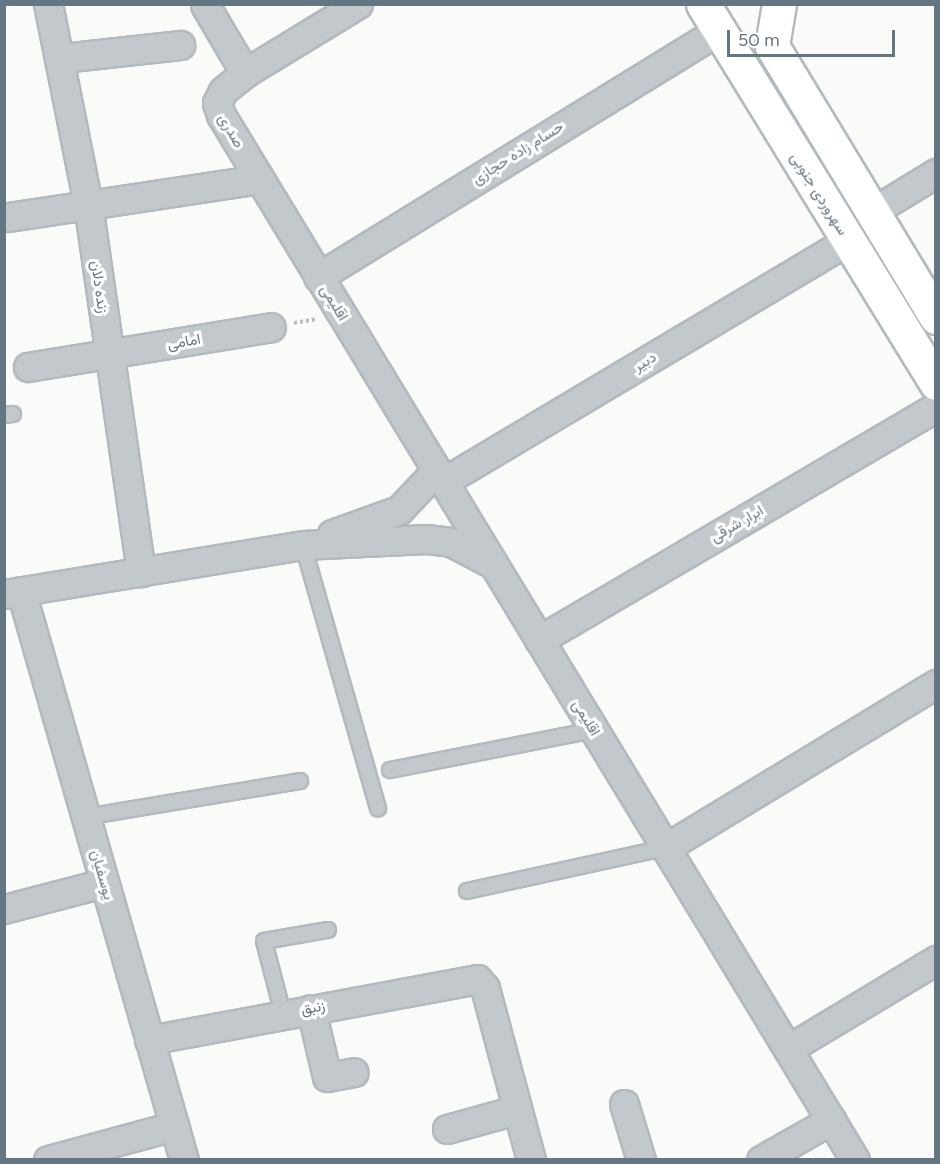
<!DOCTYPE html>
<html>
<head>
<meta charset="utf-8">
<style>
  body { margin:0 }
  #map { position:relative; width:940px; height:1164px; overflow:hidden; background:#fafaf8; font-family:Figtree,Vazirmatn,sans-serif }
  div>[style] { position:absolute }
  .path>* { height:4px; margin-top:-2px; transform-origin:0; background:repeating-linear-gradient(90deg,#bbbfc2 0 3px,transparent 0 6px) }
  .roads { filter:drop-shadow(2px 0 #b3babf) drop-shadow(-2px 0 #b3babf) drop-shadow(0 2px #b3babf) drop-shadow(0 -2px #b3babf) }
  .lane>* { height:14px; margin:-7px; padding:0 7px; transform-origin:7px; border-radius:7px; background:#c3c8cc }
  .street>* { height:27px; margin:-13.5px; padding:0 13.5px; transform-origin:13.5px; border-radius:13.5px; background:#c3c8cc }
  .secondary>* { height:33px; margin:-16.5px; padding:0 16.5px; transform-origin:16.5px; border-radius:16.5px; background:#fff }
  span { translate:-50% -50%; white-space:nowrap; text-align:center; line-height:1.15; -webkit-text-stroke:6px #fff; paint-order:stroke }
  .street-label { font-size:15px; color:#657683 }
  .frame { position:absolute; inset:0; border:6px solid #657683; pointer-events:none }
  .scale { position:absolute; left:727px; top:30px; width:168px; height:27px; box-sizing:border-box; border:3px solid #657683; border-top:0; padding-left:8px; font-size:18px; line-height:21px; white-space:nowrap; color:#657683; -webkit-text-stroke:4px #fff; paint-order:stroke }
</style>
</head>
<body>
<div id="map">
  <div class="path">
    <div style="left:294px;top:323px;width:22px;rotate:-10deg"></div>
  </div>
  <div class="roads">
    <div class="lane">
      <div style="left:4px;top:415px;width:9px;rotate:-6deg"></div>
      <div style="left:303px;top:545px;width:274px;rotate:74.1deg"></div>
      <div style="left:390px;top:770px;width:208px;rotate:-11.1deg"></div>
      <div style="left:85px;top:817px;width:218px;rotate:-9.5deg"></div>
      <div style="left:467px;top:891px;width:203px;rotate:-12.3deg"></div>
      <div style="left:283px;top:1014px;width:75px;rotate:-104.6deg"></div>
      <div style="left:264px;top:941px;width:65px;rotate:-9.8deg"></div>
    </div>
    <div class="street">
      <div style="left:48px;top:4px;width:204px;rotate:78.7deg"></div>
      <div style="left:88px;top:204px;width:372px;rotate:81.8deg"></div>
      <div style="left:358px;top:4px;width:132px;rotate:148.6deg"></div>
      <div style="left:245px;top:73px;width:28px;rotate:141deg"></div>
      <div style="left:223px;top:91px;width:13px;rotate:117deg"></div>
      <div style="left:217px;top:103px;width:13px;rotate:72deg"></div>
      <div style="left:221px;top:115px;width:1222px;rotate:58.75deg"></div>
      <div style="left:205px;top:5px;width:79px;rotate:59.5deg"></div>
      <div style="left:62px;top:58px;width:119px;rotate:-6.3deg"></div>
      <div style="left:872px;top:212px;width:75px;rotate:-31.4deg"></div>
      <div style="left:9px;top:217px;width:253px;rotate:-8.6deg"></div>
      <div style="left:318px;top:277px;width:471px;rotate:-31.6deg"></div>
      <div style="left:28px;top:367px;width:246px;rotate:-9.3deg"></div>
      <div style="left:443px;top:482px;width:471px;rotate:-30.8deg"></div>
      <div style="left:332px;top:534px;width:71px;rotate:-19.7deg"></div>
      <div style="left:399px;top:510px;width:54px;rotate:-46.5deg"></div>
      <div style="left:21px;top:591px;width:592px;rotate:74.01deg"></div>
      <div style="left:4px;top:594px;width:303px;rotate:-9.3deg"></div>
      <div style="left:303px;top:545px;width:124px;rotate:-2.8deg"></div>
      <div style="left:427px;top:539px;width:24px;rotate:7deg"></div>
      <div style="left:451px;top:542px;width:43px;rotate:27.8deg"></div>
      <div style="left:539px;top:640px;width:460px;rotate:-30.4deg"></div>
      <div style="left:665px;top:848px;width:317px;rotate:-31.2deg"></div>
      <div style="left:4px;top:909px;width:103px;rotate:-14.6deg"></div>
      <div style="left:311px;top:1009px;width:70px;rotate:76.8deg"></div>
      <div style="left:327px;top:1077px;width:27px;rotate:-10deg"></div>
      <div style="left:149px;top:1040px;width:334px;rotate:-10.5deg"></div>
      <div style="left:477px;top:979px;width:12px;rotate:48deg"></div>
      <div style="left:485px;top:988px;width:178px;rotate:75deg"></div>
      <div style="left:788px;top:1049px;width:173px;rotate:-31deg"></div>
      <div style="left:624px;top:1104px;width:59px;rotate:73.1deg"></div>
      <div style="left:447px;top:1129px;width:72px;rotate:-15.4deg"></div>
      <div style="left:48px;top:1160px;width:131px;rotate:-15.1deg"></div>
      <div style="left:761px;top:1160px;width:81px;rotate:-29.7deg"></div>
    </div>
    <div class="secondary">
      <div style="left:703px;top:4px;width:445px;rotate:58.4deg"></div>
      <div style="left:779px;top:4px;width:43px;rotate:99.5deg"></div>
      <div style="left:772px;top:46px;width:317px;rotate:58.8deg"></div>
    </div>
  </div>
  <div class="street-label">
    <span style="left:231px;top:131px;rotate:61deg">صدری</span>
    <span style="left:518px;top:153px;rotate:-32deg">حسام زاده حجازی</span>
    <span style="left:819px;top:194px;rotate:58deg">سهروردی جنوبی</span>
    <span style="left:99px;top:287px;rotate:82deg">زنده دلان</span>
    <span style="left:334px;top:303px;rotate:59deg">اقلیمی</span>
    <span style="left:184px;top:342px;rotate:-10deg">امامی</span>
    <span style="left:645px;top:362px;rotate:-31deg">دبیر</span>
    <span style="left:737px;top:524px;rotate:-30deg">ابرار شرقی</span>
    <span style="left:586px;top:718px;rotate:59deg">اقلیمی</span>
    <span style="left:102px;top:875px;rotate:74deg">یوسفیان</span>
    <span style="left:313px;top:1008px;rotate:-11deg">زنبق</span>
  </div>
  <div class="frame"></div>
  <div class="scale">50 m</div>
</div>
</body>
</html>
